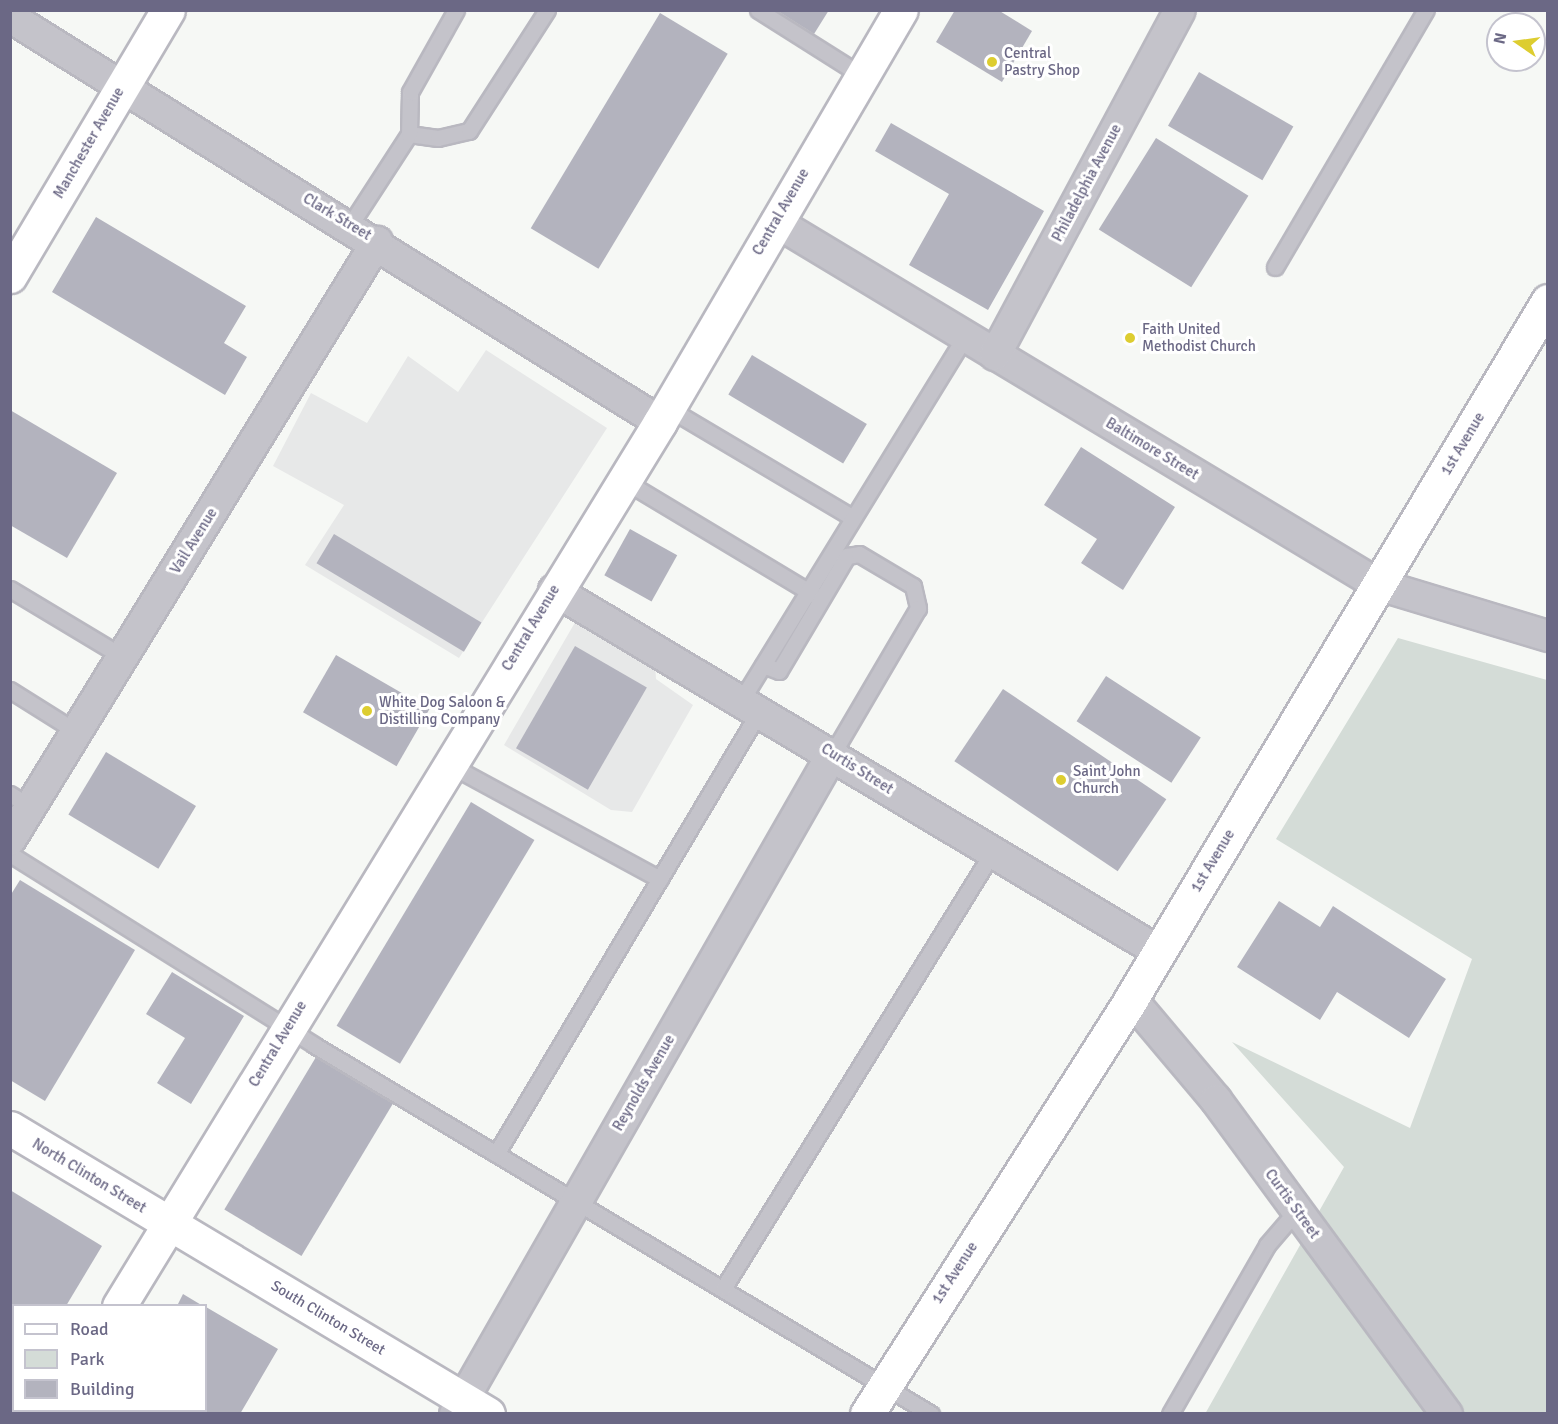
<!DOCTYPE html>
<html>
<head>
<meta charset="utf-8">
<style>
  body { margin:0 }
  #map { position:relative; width:1558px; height:1424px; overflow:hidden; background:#f6f8f5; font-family:Signika,sans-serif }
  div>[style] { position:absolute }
  .built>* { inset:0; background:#e7e8e8 }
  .green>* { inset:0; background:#d4dcd7 }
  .building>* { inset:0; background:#b3b3be; transform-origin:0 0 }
  .roads { filter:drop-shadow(2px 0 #b9b8c0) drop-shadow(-2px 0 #b9b8c0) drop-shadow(0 2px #b9b8c0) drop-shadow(0 -2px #b9b8c0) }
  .lane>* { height:15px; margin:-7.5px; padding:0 7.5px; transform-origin:7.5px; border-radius:7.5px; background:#c4c3ca }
  .street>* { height:30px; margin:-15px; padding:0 15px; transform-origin:15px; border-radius:15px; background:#c4c3ca }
  .secondary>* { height:33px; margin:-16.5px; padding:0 16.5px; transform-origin:16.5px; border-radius:16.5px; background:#fff }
  .primary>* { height:33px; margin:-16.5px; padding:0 16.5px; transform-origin:16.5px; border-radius:16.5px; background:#fff }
  .dots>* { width:16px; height:16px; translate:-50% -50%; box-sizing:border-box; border:3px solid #fff; border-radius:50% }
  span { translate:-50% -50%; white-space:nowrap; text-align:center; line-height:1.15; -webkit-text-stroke:6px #fff; paint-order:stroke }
  .poi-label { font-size:15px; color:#6b6885 }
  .left { translate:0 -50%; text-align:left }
  .street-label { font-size:15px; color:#6b6885 }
  .frame { position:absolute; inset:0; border:12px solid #6b6885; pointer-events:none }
  .legend { position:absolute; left:12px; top:1304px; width:195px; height:108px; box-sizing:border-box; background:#fff; border:2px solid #c4c3ce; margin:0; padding:8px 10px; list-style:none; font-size:18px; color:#6b6885 }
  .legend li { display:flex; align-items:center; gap:12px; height:30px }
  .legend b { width:30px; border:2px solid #c4c3ce }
  .north { position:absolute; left:1486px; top:12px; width:60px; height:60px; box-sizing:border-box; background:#fff; border:2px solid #c4c3ce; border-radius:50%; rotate:283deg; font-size:16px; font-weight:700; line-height:24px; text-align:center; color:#6b6885 }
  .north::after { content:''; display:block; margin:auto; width:21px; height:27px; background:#ddcd30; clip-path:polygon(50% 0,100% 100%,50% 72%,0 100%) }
</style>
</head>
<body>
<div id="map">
  <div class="built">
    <div style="clip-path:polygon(486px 350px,607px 428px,459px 658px,305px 565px,344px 505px,273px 466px,311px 393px,367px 423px,408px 356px,458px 392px)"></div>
    <div style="clip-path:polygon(577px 619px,655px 662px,656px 679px,693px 705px,632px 812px,611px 810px,504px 745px)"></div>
  </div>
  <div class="green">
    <div style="clip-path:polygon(1398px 638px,1547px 680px,1547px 1413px,1205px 1414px,1344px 1167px,1232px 1042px,1410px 1128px,1472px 959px,1276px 839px)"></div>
  </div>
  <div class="building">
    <div style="clip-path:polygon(776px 10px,829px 10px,814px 34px)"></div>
    <div style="clip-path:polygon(955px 10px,998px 10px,1032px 31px,1002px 82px,936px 42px)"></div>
    <div style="left:660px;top:13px;width:79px;height:251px;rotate:31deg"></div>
    <div style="left:1199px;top:72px;width:109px;height:62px;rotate:30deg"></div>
    <div style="clip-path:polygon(891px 123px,1044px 211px,988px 310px,909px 265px,949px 194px,875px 151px)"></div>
    <div style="left:1156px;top:138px;width:109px;height:108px;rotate:32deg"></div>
    <div style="clip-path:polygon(96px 217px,246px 306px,224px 343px,247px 357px,225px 395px,52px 292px)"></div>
    <div style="left:752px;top:355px;width:134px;height:46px;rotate:31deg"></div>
    <div style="clip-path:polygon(10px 410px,117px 473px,67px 558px,10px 525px)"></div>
    <div style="clip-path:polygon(1081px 447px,1175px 507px,1123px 590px,1081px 563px,1097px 539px,1044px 505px)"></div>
    <div style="left:630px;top:529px;width:54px;height:53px;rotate:29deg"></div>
    <div style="left:334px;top:534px;width:172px;height:34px;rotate:31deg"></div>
    <div style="left:575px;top:646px;width:83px;height:118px;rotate:30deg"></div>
    <div style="left:336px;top:655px;width:108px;height:66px;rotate:30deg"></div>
    <div style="left:1106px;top:676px;width:113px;height:54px;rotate:33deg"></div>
    <div style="left:1003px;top:689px;width:197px;height:87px;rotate:34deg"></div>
    <div style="left:106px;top:752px;width:105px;height:73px;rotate:31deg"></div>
    <div style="left:471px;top:802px;width:74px;height:261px;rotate:31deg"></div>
    <div style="clip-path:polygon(20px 880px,135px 950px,45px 1101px,10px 1080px,10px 896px)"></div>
    <div style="clip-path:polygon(1279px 901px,1320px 927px,1333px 906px,1446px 979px,1409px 1038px,1337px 992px,1320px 1020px,1237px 967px)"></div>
    <div style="clip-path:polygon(172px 972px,244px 1016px,191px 1104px,157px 1083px,185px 1038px,146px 1014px)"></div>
    <div style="left:316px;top:1057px;width:90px;height:178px;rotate:31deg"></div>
    <div style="clip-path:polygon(10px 1190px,102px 1246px,66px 1306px,10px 1307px)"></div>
    <div style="clip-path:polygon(183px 1294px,203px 1306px,177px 1306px)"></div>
    <div style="clip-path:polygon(206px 1307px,278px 1349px,240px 1414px,113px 1414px,206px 1410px)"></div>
  </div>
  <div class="roads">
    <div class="lane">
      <div style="left:758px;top:10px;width:122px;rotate:32.3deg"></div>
      <div style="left:409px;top:134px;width:29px;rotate:8deg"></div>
      <div style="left:438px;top:138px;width:32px;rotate:-13deg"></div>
      <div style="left:469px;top:131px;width:144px;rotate:-57.2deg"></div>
      <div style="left:350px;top:225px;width:108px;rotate:-57deg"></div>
      <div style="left:409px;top:134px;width:42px;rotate:-88.6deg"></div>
      <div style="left:410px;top:92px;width:94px;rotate:-60.7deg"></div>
      <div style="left:1275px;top:267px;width:298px;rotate:-59.6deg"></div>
      <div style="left:668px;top:408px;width:215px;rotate:30.7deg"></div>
      <div style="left:623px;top:480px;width:225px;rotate:31deg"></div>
      <div style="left:10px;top:589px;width:132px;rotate:31deg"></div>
      <div style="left:763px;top:665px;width:17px;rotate:21deg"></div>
      <div style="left:779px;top:671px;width:134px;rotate:-59.4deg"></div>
      <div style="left:847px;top:556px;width:12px;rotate:-9deg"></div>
      <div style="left:859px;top:554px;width:63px;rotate:30.7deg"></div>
      <div style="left:913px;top:586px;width:23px;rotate:77deg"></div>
      <div style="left:918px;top:608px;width:168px;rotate:120.4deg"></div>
      <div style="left:10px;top:690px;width:79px;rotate:32.1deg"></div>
      <div style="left:742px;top:699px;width:425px;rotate:-58.4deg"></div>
      <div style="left:448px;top:764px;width:241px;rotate:28.5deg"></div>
      <div style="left:10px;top:794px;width:25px;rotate:32deg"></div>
      <div style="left:10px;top:854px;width:359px;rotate:32.1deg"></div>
      <div style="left:314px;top:1045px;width:719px;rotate:30.88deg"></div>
      <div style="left:496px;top:1154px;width:517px;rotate:-59.26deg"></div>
      <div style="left:724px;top:1287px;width:510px;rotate:-58.3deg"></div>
      <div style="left:10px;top:1401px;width:4px;rotate:27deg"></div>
      <div style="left:27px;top:1410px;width:6px;rotate:39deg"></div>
      <div style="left:1170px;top:1414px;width:195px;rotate:-60.1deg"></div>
      <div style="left:1267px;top:1245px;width:46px;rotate:-49.4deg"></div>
    </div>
    <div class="street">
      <div style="left:10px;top:17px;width:766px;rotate:31.93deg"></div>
      <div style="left:776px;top:222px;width:704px;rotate:31.05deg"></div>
      <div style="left:1379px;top:585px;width:177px;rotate:16.8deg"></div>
      <div style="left:995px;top:355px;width:391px;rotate:-61.8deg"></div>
      <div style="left:554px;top:590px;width:704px;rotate:30.87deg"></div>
      <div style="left:10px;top:840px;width:702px;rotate:-58.46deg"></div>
      <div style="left:1131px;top:999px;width:132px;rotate:49.9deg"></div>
      <div style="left:1216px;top:1100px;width:390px;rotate:53.7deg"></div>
      <div style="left:455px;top:1414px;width:761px;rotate:-60.24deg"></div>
    </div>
    <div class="secondary">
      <div style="left:10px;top:276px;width:309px;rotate:-59.3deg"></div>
      <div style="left:119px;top:1306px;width:1036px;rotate:-58.53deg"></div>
      <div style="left:660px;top:422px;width:477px;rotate:-59.7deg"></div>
      <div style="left:54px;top:1414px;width:4px;rotate:-76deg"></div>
      <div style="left:867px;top:1414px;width:492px;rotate:-57.5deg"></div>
      <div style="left:1131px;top:999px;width:813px;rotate:-59.15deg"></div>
    </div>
    <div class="primary">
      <div style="left:10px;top:1128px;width:557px;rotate:30.89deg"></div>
    </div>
  </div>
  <div class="dots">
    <div style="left:992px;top:62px;background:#ddcd30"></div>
    <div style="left:1130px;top:338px;background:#ddcd30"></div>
    <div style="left:367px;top:711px;background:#ddcd30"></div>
    <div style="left:1061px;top:780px;background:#ddcd30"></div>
  </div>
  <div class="poi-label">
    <span class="left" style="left:1004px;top:62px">Central<br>Pastry Shop</span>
    <span class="left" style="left:1142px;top:338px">Faith United<br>Methodist Church</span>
    <span class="left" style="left:379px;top:711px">White Dog Saloon &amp;<br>Distilling Company</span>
    <span class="left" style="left:1073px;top:780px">Saint John<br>Church</span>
  </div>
  <div class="street-label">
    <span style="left:89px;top:143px;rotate:-60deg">Manchester Avenue</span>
    <span style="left:1087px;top:183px;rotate:-62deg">Philadelphia Avenue</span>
    <span style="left:781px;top:212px;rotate:-60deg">Central Avenue</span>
    <span style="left:337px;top:217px;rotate:31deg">Clark Street</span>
    <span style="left:1463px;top:444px;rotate:-59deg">1st Avenue</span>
    <span style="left:1152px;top:449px;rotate:31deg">Baltimore Street</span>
    <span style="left:194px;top:541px;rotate:-58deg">Vail Avenue</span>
    <span style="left:531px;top:628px;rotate:-59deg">Central Avenue</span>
    <span style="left:857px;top:769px;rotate:32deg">Curtis Street</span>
    <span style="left:1213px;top:861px;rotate:-59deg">1st Avenue</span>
    <span style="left:278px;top:1044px;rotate:-59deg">Central Avenue</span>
    <span style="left:644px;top:1083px;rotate:-60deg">Reynolds Avenue</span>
    <span style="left:89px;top:1176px;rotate:31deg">North Clinton Street</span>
    <span style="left:1292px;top:1204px;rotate:54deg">Curtis Street</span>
    <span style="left:955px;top:1273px;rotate:-57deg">1st Avenue</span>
    <span style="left:328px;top:1318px;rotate:31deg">South Clinton Street</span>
  </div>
  <div class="frame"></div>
  <ul class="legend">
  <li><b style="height:8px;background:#fff"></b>Road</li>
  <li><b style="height:16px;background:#d4dcd7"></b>Park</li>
  <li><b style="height:16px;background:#b3b3be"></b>Building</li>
  </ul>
  <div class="north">N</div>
</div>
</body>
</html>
